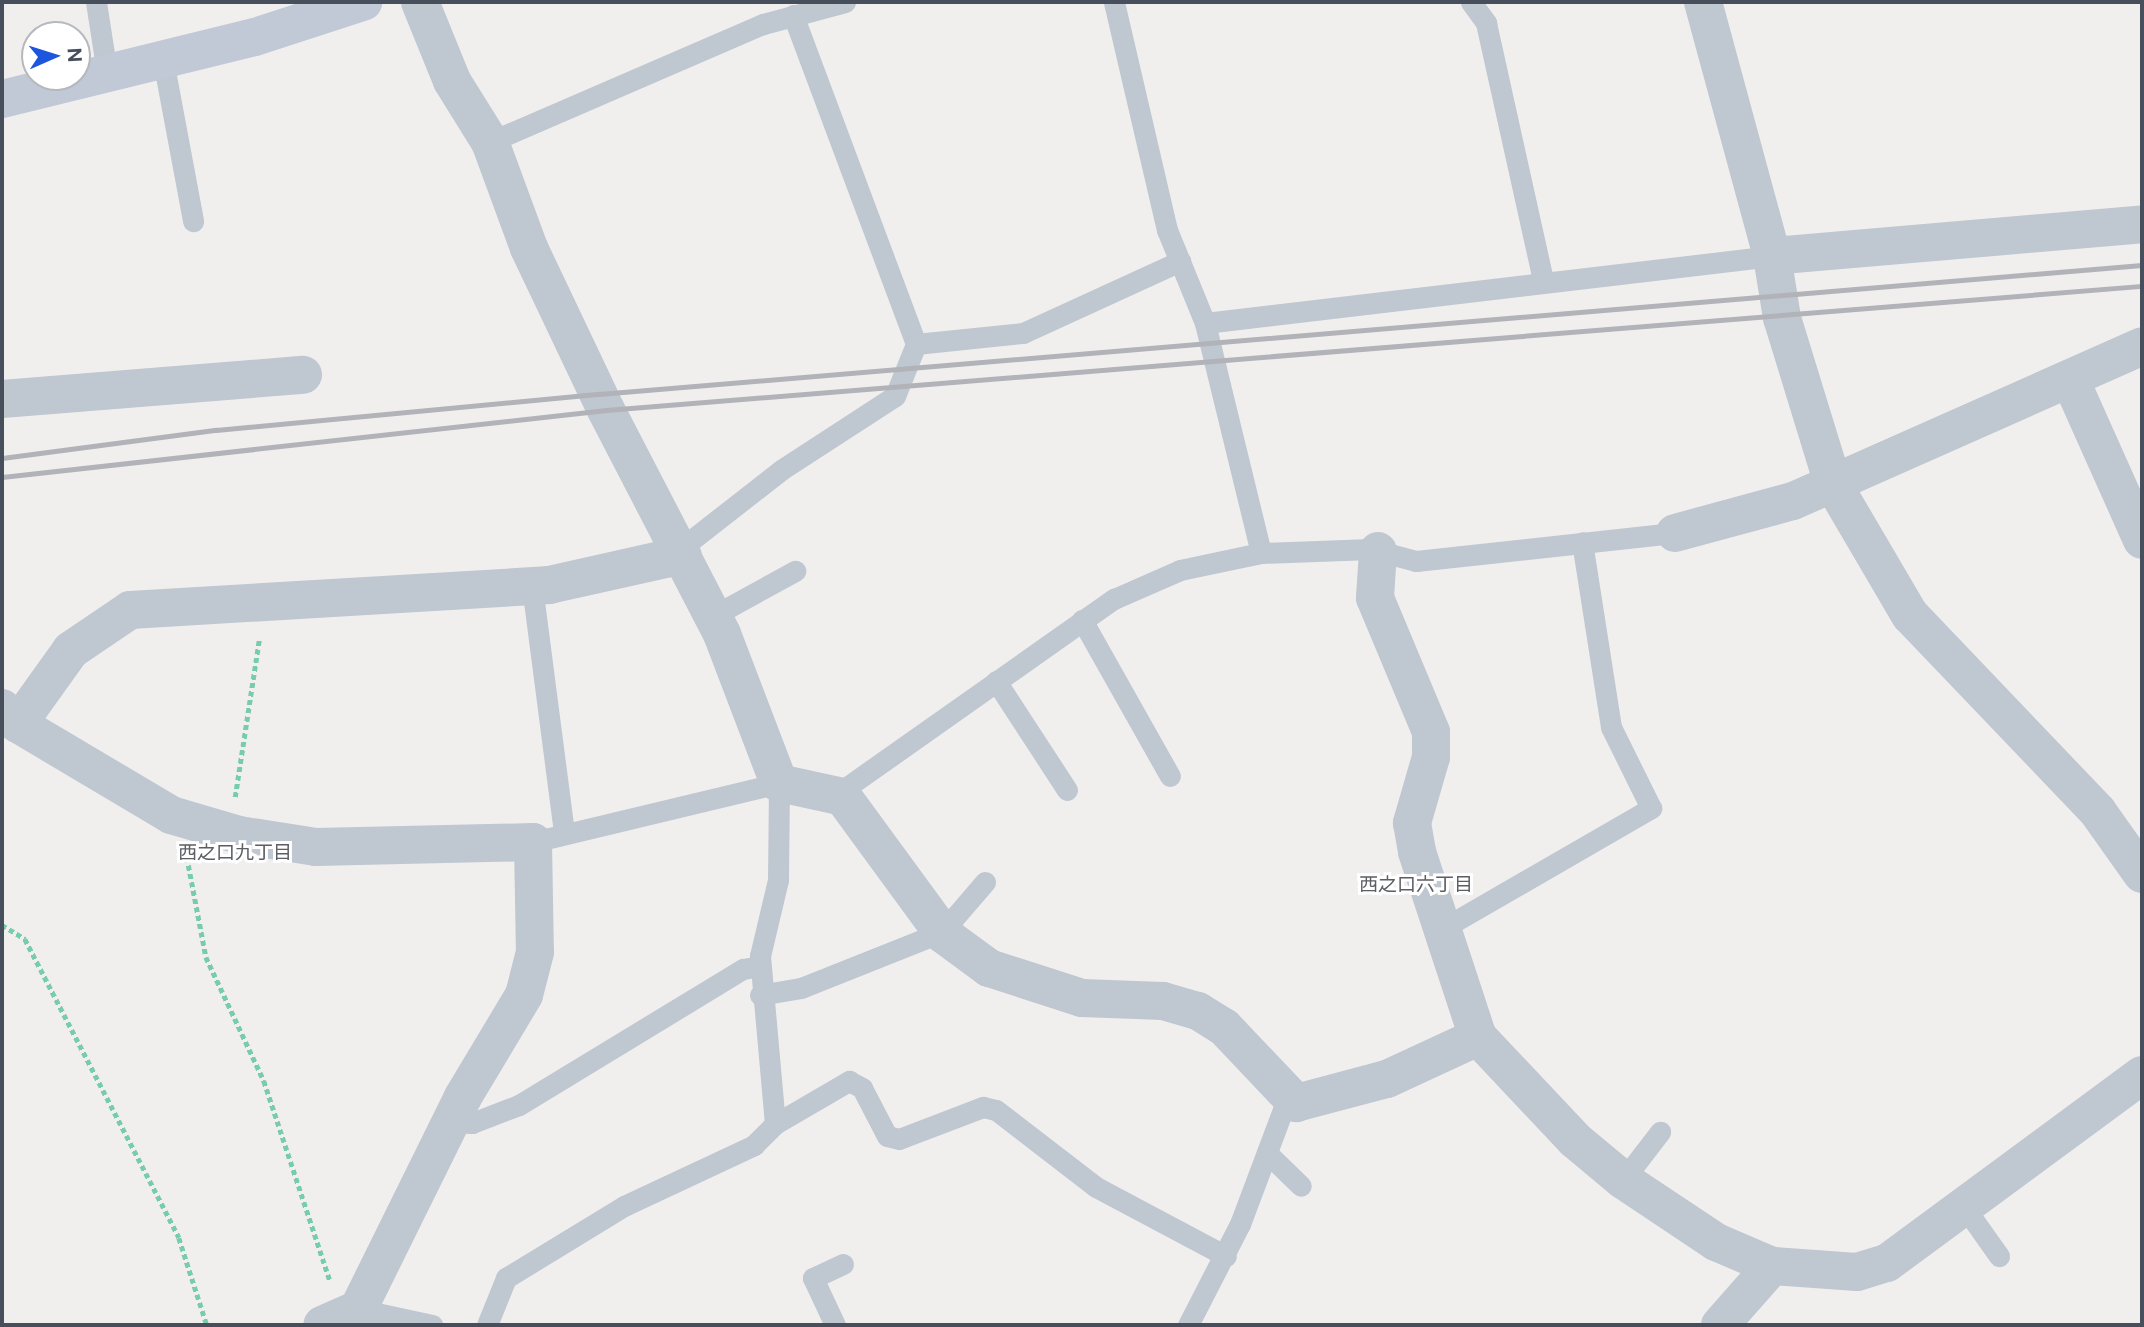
<!DOCTYPE html>
<html>
<head>
<meta charset="utf-8">
<style>
  body { margin:0 }
  #map { position:relative; width:2144px; height:1327px; overflow:hidden; background:#f1efee; font-family:"Public Sans","Noto Sans JP",sans-serif }
  div>[style] { position:absolute }
  .path>* { height:4.5px; margin-top:-2.25px; transform-origin:0; background:repeating-linear-gradient(90deg,#76ccad 0 5px,transparent 0 8.5px) }
  .lane>* { height:21px; margin:-10.5px; padding:0 10.5px; transform-origin:10.5px; border-radius:10.5px; background:#bfc7d0 }
  .street>* { height:38px; margin:-19px; padding:0 19px; transform-origin:19px; border-radius:19px; background:#bfc7d0 }
  .secondary>* { height:38px; margin:-19px; padding:0 19px; transform-origin:19px; border-radius:19px; background:#c1c9d7 }
  .rail>* { height:5px; margin:-2.5px; padding:0 2.5px; transform-origin:2.5px; border-radius:2.5px; background:#b1b3b9 }
  span { translate:-50% -50%; white-space:nowrap; text-align:center; line-height:1.15; -webkit-text-stroke:6px #fff; paint-order:stroke }
  .neighbourhood-label { font-size:19px; color:#5b5e63 }
  .frame { position:absolute; inset:0; border:4px solid #474f5c; pointer-events:none }
  .north { position:absolute; left:21px; top:21px; width:70px; height:70px; box-sizing:border-box; background:#fff; border:2px solid #b5b9be; border-radius:50%; rotate:87deg; font-size:19px; font-weight:700; line-height:28px; text-align:center; color:#474f5c }
  .north::after { content:''; display:block; margin:auto; width:24px; height:32px; background:#1c56de; clip-path:polygon(50% 0,100% 100%,50% 72%,0 100%) }
</style>
</head>
<body>
<div id="map">
  <div class="path">
    <div style="left:235px;top:797px;width:159px;rotate:-81.3deg"></div>
    <div style="left:187px;top:857px;width:102px;rotate:79.2deg"></div>
    <div style="left:206px;top:957px;width:137px;rotate:64.9deg"></div>
    <div style="left:264px;top:1081px;width:211px;rotate:71.7deg"></div>
    <div style="left:2px;top:925px;width:27px;rotate:31deg"></div>
    <div style="left:25px;top:939px;width:336px;rotate:62.7deg"></div>
    <div style="left:179px;top:1238px;width:91px;rotate:72.2deg"></div>
  </div>
  <div class="lane">
    <div style="left:96px;top:2px;width:72px;rotate:81.2deg"></div>
    <div style="left:1471px;top:2px;width:26px;rotate:54deg"></div>
    <div style="left:1486px;top:23px;width:264px;rotate:77.5deg"></div>
    <div style="left:793px;top:15px;width:351px;rotate:69.5deg"></div>
    <div style="left:916px;top:344px;width:108px;rotate:-5.9deg"></div>
    <div style="left:1023px;top:333px;width:173px;rotate:-24.6deg"></div>
    <div style="left:163px;top:60px;width:164px;rotate:79.4deg"></div>
    <div style="left:490px;top:142px;width:297px;rotate:-23.4deg"></div>
    <div style="left:763px;top:24px;width:85px;rotate:-15deg"></div>
    <div style="left:1205px;top:323px;width:571px;rotate:-6.74deg"></div>
    <div style="left:680px;top:549px;width:128px;rotate:-38deg"></div>
    <div style="left:781px;top:470px;width:136px;rotate:-33deg"></div>
    <div style="left:895px;top:396px;width:56px;rotate:-68deg"></div>
    <div style="left:1261px;top:553px;width:110px;rotate:-2.1deg"></div>
    <div style="left:1371px;top:549px;width:47px;rotate:14.9deg"></div>
    <div style="left:1416px;top:561px;width:261px;rotate:-6.2deg"></div>
    <div style="left:532px;top:586px;width:250px;rotate:82.6deg"></div>
    <div style="left:713px;top:616px;width:94px;rotate:-28.8deg"></div>
    <div style="left:1082px;top:620px;width:179px;rotate:60.6deg"></div>
    <div style="left:996px;top:681px;width:130px;rotate:56.9deg"></div>
    <div style="left:843px;top:797px;width:11px;rotate:-68deg"></div>
    <div style="left:847px;top:787px;width:327px;rotate:-35.2deg"></div>
    <div style="left:1114px;top:599px;width:72px;rotate:-23.7deg"></div>
    <div style="left:1180px;top:570px;width:83px;rotate:-11.9deg"></div>
    <div style="left:1261px;top:553px;width:237px;rotate:-103.7deg"></div>
    <div style="left:1205px;top:323px;width:100px;rotate:-112.2deg"></div>
    <div style="left:1167px;top:230px;width:234px;rotate:-103.1deg"></div>
    <div style="left:1447px;top:926px;width:236px;rotate:-30deg"></div>
    <div style="left:1651px;top:808px;width:90px;rotate:-116.3deg"></div>
    <div style="left:1611px;top:727px;width:187px;rotate:-98.9deg"></div>
    <div style="left:760px;top:995px;width:42px;rotate:-9.7deg"></div>
    <div style="left:801px;top:988px;width:152px;rotate:-21.7deg"></div>
    <div style="left:942px;top:932px;width:66px;rotate:-49.3deg"></div>
    <div style="left:451px;top:1122px;width:21px;rotate:3deg"></div>
    <div style="left:472px;top:1123px;width:50px;rotate:-21deg"></div>
    <div style="left:519px;top:1105px;width:262px;rotate:-31.3deg"></div>
    <div style="left:743px;top:969px;width:17px;rotate:-10deg"></div>
    <div style="left:775px;top:1124px;width:86px;rotate:-30.2deg"></div>
    <div style="left:849px;top:1081px;width:15px;rotate:28deg"></div>
    <div style="left:862px;top:1088px;width:54px;rotate:62.5deg"></div>
    <div style="left:887px;top:1136px;width:12px;rotate:14deg"></div>
    <div style="left:899px;top:1139px;width:90px;rotate:-20.9deg"></div>
    <div style="left:983px;top:1107px;width:13px;rotate:13deg"></div>
    <div style="left:996px;top:1110px;width:126px;rotate:37.6deg"></div>
    <div style="left:1096px;top:1187px;width:147px;rotate:28deg"></div>
    <div style="left:1267px;top:1153px;width:47px;rotate:44.1deg"></div>
    <div style="left:1623px;top:1180px;width:61px;rotate:-52.4deg"></div>
    <div style="left:1965px;top:1208px;width:59px;rotate:54.7deg"></div>
    <div style="left:358px;top:1309px;width:76px;rotate:12.2deg"></div>
    <div style="left:487px;top:1325px;width:51px;rotate:-68deg"></div>
    <div style="left:506px;top:1278px;width:138px;rotate:-31.4deg"></div>
    <div style="left:624px;top:1206px;width:144px;rotate:-25.1deg"></div>
    <div style="left:754px;top:1145px;width:30px;rotate:-45deg"></div>
    <div style="left:775px;top:1124px;width:169px;rotate:-95.1deg"></div>
    <div style="left:760px;top:956px;width:78px;rotate:-76.7deg"></div>
    <div style="left:778px;top:880px;width:97px;rotate:-89.4deg"></div>
    <div style="left:779px;top:783px;width:253px;rotate:166.5deg"></div>
    <div style="left:835px;top:1325px;width:52px;rotate:-115.1deg"></div>
    <div style="left:813px;top:1278px;width:33px;rotate:-25deg"></div>
    <div style="left:1188px;top:1325px;width:114px;rotate:-62.8deg"></div>
    <div style="left:1240px;top:1224px;width:134px;rotate:-69.4deg"></div>
  </div>
  <div class="street">
    <div style="left:420px;top:2px;width:85px;rotate:67.9deg"></div>
    <div style="left:452px;top:81px;width:72px;rotate:58.1deg"></div>
    <div style="left:490px;top:142px;width:113px;rotate:69.8deg"></div>
    <div style="left:529px;top:248px;width:179px;rotate:64.6deg"></div>
    <div style="left:606px;top:410px;width:252px;rotate:62.6deg"></div>
    <div style="left:722px;top:634px;width:160px;rotate:69.1deg"></div>
    <div style="left:779px;top:783px;width:66px;rotate:12.3deg"></div>
    <div style="left:843px;top:797px;width:171px;rotate:53.8deg"></div>
    <div style="left:944px;top:935px;width:56px;rotate:36.3deg"></div>
    <div style="left:989px;top:968px;width:98px;rotate:17.9deg"></div>
    <div style="left:1082px;top:998px;width:81px;rotate:2.1deg"></div>
    <div style="left:1163px;top:1001px;width:36px;rotate:16deg"></div>
    <div style="left:1198px;top:1011px;width:31px;rotate:32deg"></div>
    <div style="left:1224px;top:1027px;width:105px;rotate:46.5deg"></div>
    <div style="left:1296px;top:1103px;width:94px;rotate:-14.8deg"></div>
    <div style="left:1387px;top:1079px;width:100px;rotate:-24.8deg"></div>
    <div style="left:1478px;top:1037px;width:141px;rotate:46.7deg"></div>
    <div style="left:1575px;top:1140px;width:62px;rotate:39.8deg"></div>
    <div style="left:1623px;top:1180px;width:112px;rotate:33.7deg"></div>
    <div style="left:1716px;top:1242px;width:61px;rotate:23.2deg"></div>
    <div style="left:1772px;top:1266px;width:85px;rotate:4deg"></div>
    <div style="left:1857px;top:1272px;width:31px;rotate:-17deg"></div>
    <div style="left:1887px;top:1263px;width:317px;rotate:-36.4deg"></div>
    <div style="left:1703px;top:2px;width:263px;rotate:74.8deg"></div>
    <div style="left:1772px;top:256px;width:63px;rotate:80.8deg"></div>
    <div style="left:1782px;top:318px;width:174px;rotate:72.9deg"></div>
    <div style="left:1833px;top:484px;width:152px;rotate:59.6deg"></div>
    <div style="left:1910px;top:615px;width:272px;rotate:46.3deg"></div>
    <div style="left:2098px;top:812px;width:76px;rotate:54.6deg"></div>
    <div style="left:1772px;top:256px;width:371px;rotate:-4.9deg"></div>
    <div style="left:2070px;top:379px;width:176px;rotate:65.9deg"></div>
    <div style="left:2px;top:399px;width:302px;rotate:-4.6deg"></div>
    <div style="left:1675px;top:533px;width:122px;rotate:-15.2deg"></div>
    <div style="left:1793px;top:501px;width:382px;rotate:-23.9deg"></div>
    <div style="left:1378px;top:551px;width:47px;rotate:93.7deg"></div>
    <div style="left:1375px;top:598px;width:145px;rotate:67.3deg"></div>
    <div style="left:1431px;top:732px;width:25px;rotate:90deg"></div>
    <div style="left:1431px;top:757px;width:69px;rotate:106.1deg"></div>
    <div style="left:1412px;top:823px;width:29px;rotate:80deg"></div>
    <div style="left:1417px;top:852px;width:195px;rotate:71.8deg"></div>
    <div style="left:2px;top:708px;width:23px;rotate:45deg"></div>
    <div style="left:18px;top:724px;width:178px;rotate:30.7deg"></div>
    <div style="left:171px;top:815px;width:71px;rotate:16.4deg"></div>
    <div style="left:239px;top:835px;width:78px;rotate:8.9deg"></div>
    <div style="left:316px;top:847px;width:217px;rotate:-1.3deg"></div>
    <div style="left:533px;top:842px;width:110px;rotate:89deg"></div>
    <div style="left:535px;top:952px;width:44px;rotate:104.3deg"></div>
    <div style="left:524px;top:995px;width:119px;rotate:120.9deg"></div>
    <div style="left:463px;top:1097px;width:237px;rotate:116.3deg"></div>
    <div style="left:358px;top:1309px;width:39px;rotate:156deg"></div>
    <div style="left:18px;top:724px;width:91px;rotate:-54.4deg"></div>
    <div style="left:71px;top:650px;width:71px;rotate:-34.1deg"></div>
    <div style="left:130px;top:610px;width:420px;rotate:-3.4deg"></div>
    <div style="left:549px;top:585px;width:137px;rotate:-12.6deg"></div>
    <div style="left:1720px;top:1325px;width:79px;rotate:-48.6deg"></div>
  </div>
  <div class="secondary">
    <div style="left:2px;top:99px;width:260px;rotate:-13.8deg"></div>
    <div style="left:255px;top:37px;width:114px;rotate:-18deg"></div>
  </div>
  <div class="rail">
    <div style="left:2px;top:458px;width:216px;rotate:-7.5deg"></div>
    <div style="left:216px;top:430px;width:385px;rotate:-5.4deg"></div>
    <div style="left:599px;top:394px;width:1548px;rotate:-4.78deg"></div>
    <div style="left:2px;top:477px;width:608px;rotate:-6.33deg"></div>
    <div style="left:606px;top:410px;width:1541px;rotate:-4.62deg"></div>
  </div>
  <div class="neighbourhood-label">
    <span style="left:235px;top:853px">西之口九丁目</span>
    <span style="left:1416px;top:885px">西之口六丁目</span>
  </div>
  <div class="frame"></div>
  <div class="north">N</div>
</div>
</body>
</html>
